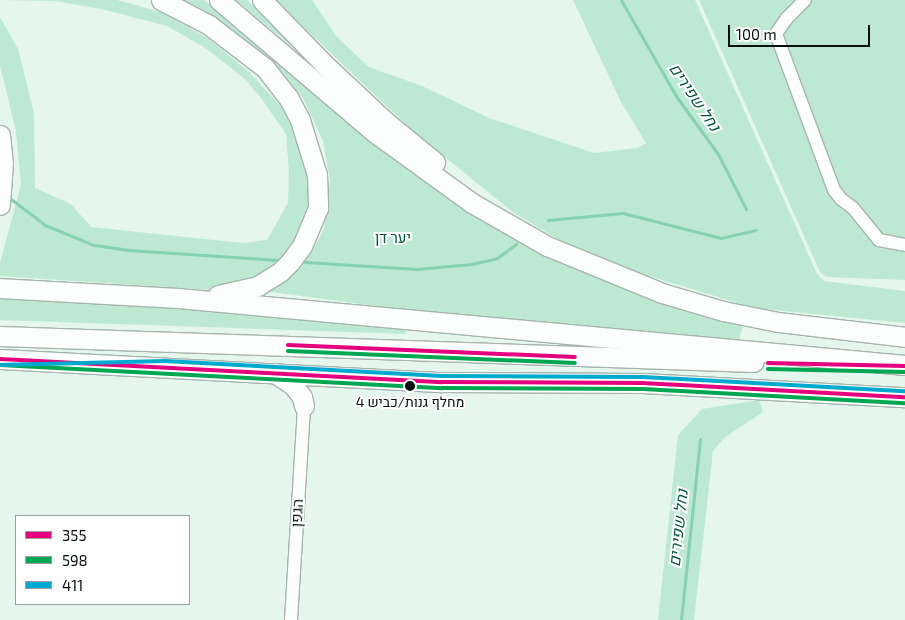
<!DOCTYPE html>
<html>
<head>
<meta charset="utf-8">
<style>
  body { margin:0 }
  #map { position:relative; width:905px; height:620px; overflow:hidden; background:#e5f6ed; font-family:"Exo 2",Heebo,sans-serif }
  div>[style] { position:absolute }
  .green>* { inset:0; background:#bde9d3 }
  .stream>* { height:3px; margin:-1.5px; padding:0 1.5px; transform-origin:1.5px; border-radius:1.5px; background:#86d1ae }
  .roads { filter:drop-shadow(1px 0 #a7b4ad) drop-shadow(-1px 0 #a7b4ad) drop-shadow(0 1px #a7b4ad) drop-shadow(0 -1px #a7b4ad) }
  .minor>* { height:12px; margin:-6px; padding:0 6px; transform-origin:6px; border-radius:6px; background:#fbfefc }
  .highway>* { height:19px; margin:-9.5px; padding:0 9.5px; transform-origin:9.5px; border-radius:9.5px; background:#fbfefc }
  .bus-1>* { height:4px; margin:-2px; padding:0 2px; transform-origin:2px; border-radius:2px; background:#e5007d }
  .bus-2>* { height:4px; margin:-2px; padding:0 2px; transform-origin:2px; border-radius:2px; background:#00a651 }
  .bus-3>* { height:4px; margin:-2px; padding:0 2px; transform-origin:2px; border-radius:2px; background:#00a9ce }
  .dots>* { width:14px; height:14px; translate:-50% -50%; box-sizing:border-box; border:2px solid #fff; border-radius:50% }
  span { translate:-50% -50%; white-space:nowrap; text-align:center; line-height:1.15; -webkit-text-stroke:4px #fff; paint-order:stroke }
  .bus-label { font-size:14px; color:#05100a }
  .park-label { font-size:15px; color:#005639 }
  .street-label { font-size:15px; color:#05100a }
  .water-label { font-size:16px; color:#005537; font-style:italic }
  .legend { position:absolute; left:15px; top:515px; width:175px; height:90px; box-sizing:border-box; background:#fff; border:1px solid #9b9f9d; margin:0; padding:6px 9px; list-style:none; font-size:15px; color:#05100a }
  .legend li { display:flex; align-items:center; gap:10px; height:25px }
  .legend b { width:25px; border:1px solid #9b9f9d }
  .scale { position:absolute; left:728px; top:25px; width:142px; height:22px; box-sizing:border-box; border:2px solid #05100a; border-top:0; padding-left:6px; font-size:15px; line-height:18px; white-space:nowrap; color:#05100a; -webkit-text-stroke:4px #fff; paint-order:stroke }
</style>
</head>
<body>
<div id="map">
  <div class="green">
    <div style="clip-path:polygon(0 0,117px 0,161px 12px,209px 39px,250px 73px,283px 109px,302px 149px,312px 188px,304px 223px,293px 250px,275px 267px,236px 284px,209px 290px,0 276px,0 263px,21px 185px,16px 131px,0 66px,0 17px,18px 49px,34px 114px,35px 188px,71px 204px,91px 227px,243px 243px,267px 240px,288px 203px,289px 172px,286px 134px,261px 98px,246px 80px,207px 49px,167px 26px,101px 9px,55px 1px)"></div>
    <div style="clip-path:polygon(183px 0,204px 0,477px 212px,745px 320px,738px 343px,480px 320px,264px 291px,293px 271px,313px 250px,324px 229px,330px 180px,323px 141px,303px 98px,273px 65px,200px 8px)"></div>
    <div style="clip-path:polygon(236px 0,247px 0,296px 50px)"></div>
    <div style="clip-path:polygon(275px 0,312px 0,337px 37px,369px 67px,422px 86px,489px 118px,594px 153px,637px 148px,646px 143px,621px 102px,573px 0,695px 0,817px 274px,824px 281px,905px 291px,905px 323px,754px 308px,590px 258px,514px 213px,415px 133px)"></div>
    <div style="clip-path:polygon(699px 0,905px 0,905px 280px,826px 277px,820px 272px)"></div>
    <div style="clip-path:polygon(0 297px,406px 324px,405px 334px,0 320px)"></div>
    <div style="clip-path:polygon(759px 400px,763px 412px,725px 437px,713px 451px,694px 620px,658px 620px,678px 435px,702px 409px)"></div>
  </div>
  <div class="stream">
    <div style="left:621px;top:0;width:111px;rotate:60.2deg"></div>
    <div style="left:676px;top:96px;width:72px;rotate:54.1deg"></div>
    <div style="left:718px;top:154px;width:62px;rotate:63deg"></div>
    <div style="left:7px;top:196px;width:48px;rotate:37.3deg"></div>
    <div style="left:45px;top:225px;width:53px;rotate:22.2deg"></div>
    <div style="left:94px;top:245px;width:34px;rotate:8deg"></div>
    <div style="left:128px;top:250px;width:150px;rotate:3.8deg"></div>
    <div style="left:548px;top:220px;width:75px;rotate:-5.3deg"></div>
    <div style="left:623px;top:213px;width:101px;rotate:14.3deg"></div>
    <div style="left:721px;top:238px;width:36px;rotate:-13deg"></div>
    <div style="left:305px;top:262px;width:112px;rotate:3.6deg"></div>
    <div style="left:417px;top:269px;width:55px;rotate:-5.2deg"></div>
    <div style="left:472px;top:264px;width:26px;rotate:-13deg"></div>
    <div style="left:497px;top:258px;width:24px;rotate:-36deg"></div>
    <div style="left:681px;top:620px;width:182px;rotate:-84deg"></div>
  </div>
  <div class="roads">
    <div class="minor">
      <div style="left:805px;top:0;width:25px;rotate:135deg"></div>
      <div style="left:787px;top:18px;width:19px;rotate:125deg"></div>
      <div style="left:776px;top:34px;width:166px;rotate:69.6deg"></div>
      <div style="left:834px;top:190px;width:11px;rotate:52deg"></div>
      <div style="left:841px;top:199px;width:15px;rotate:37deg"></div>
      <div style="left:853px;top:208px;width:41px;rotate:50.9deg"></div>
      <div style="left:879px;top:240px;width:26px;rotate:11deg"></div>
      <div style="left:291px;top:620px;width:214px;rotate:-86.5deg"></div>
    </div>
    <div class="highway">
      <div style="left:161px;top:0;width:54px;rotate:27.5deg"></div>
      <div style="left:209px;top:25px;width:71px;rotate:37.5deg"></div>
      <div style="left:265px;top:68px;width:37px;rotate:52deg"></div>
      <div style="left:288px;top:97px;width:26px;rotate:62deg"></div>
      <div style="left:300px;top:120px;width:58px;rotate:72.8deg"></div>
      <div style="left:317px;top:175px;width:33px;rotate:88deg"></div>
      <div style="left:318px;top:208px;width:41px;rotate:112.8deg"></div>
      <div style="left:302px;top:246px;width:20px;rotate:127deg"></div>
      <div style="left:290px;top:262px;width:14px;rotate:135deg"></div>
      <div style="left:280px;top:272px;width:26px;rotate:148deg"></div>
      <div style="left:258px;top:286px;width:41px;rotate:167.3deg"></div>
      <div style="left:219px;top:0;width:204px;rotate:40.4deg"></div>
      <div style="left:374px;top:132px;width:121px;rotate:35.9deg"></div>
      <div style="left:472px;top:203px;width:86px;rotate:29.8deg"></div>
      <div style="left:547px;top:246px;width:124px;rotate:22.2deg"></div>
      <div style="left:662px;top:293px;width:64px;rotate:16.4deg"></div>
      <div style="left:723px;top:311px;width:56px;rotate:11.3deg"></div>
      <div style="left:778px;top:322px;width:128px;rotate:6.7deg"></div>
      <div style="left:262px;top:0;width:89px;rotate:45.9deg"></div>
      <div style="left:324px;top:64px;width:83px;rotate:43.1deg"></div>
      <div style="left:385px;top:121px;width:65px;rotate:39.4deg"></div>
      <div style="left:0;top:135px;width:27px;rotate:84deg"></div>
      <div style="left:3px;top:162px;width:43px;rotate:94deg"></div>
      <div style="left:0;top:288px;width:178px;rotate:3.2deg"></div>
      <div style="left:178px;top:298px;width:730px;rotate:5.27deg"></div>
      <div style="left:0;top:336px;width:754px;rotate:1.97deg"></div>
      <div style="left:0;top:359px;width:443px;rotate:3deg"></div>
      <div style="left:442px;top:382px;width:201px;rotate:0.3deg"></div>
      <div style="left:643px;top:383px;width:262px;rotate:3.1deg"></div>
      <div style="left:275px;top:373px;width:22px;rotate:34deg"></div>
      <div style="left:293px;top:385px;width:15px;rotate:53deg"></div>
      <div style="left:302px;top:397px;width:9px;rotate:77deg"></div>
    </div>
  </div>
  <div class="bus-1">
    <div style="left:288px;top:345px;width:287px;rotate:2.4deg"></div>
    <div style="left:0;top:359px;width:443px;rotate:3deg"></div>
    <div style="left:442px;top:382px;width:201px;rotate:0.3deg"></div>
    <div style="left:643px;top:383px;width:262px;rotate:3.1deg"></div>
    <div style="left:768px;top:363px;width:137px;rotate:1.3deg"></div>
  </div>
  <div class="bus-2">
    <div style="left:288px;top:351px;width:287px;rotate:2.4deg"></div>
    <div style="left:0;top:365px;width:443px;rotate:3deg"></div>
    <div style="left:442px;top:388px;width:201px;rotate:0.3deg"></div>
    <div style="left:643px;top:389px;width:262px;rotate:3.1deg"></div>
    <div style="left:768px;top:369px;width:137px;rotate:1.3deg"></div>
  </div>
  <div class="bus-3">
    <div style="left:0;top:365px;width:165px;rotate:-1.4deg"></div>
    <div style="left:165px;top:361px;width:277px;rotate:3.1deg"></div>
    <div style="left:442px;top:376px;width:201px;rotate:0.3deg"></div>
    <div style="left:643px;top:377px;width:262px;rotate:3.1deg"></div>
  </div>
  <div class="dots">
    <div style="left:410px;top:386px;background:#05100a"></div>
  </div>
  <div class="bus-label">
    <span style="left:410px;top:402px">מחלף גנות/כביש 4</span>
  </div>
  <div class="park-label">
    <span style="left:393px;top:238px">יער דן</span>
  </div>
  <div class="street-label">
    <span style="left:297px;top:513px;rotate:-87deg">הגפן</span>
  </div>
  <div class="water-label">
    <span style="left:695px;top:97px;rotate:56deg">נחל שפירים</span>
    <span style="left:678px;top:528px;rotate:-84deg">נחל שפירים</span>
  </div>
  <ul class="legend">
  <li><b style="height:6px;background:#e5007d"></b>355</li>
  <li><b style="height:6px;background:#00a651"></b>598</li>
  <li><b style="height:6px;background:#00a9ce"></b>411</li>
  </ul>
  <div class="scale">100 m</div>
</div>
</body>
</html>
